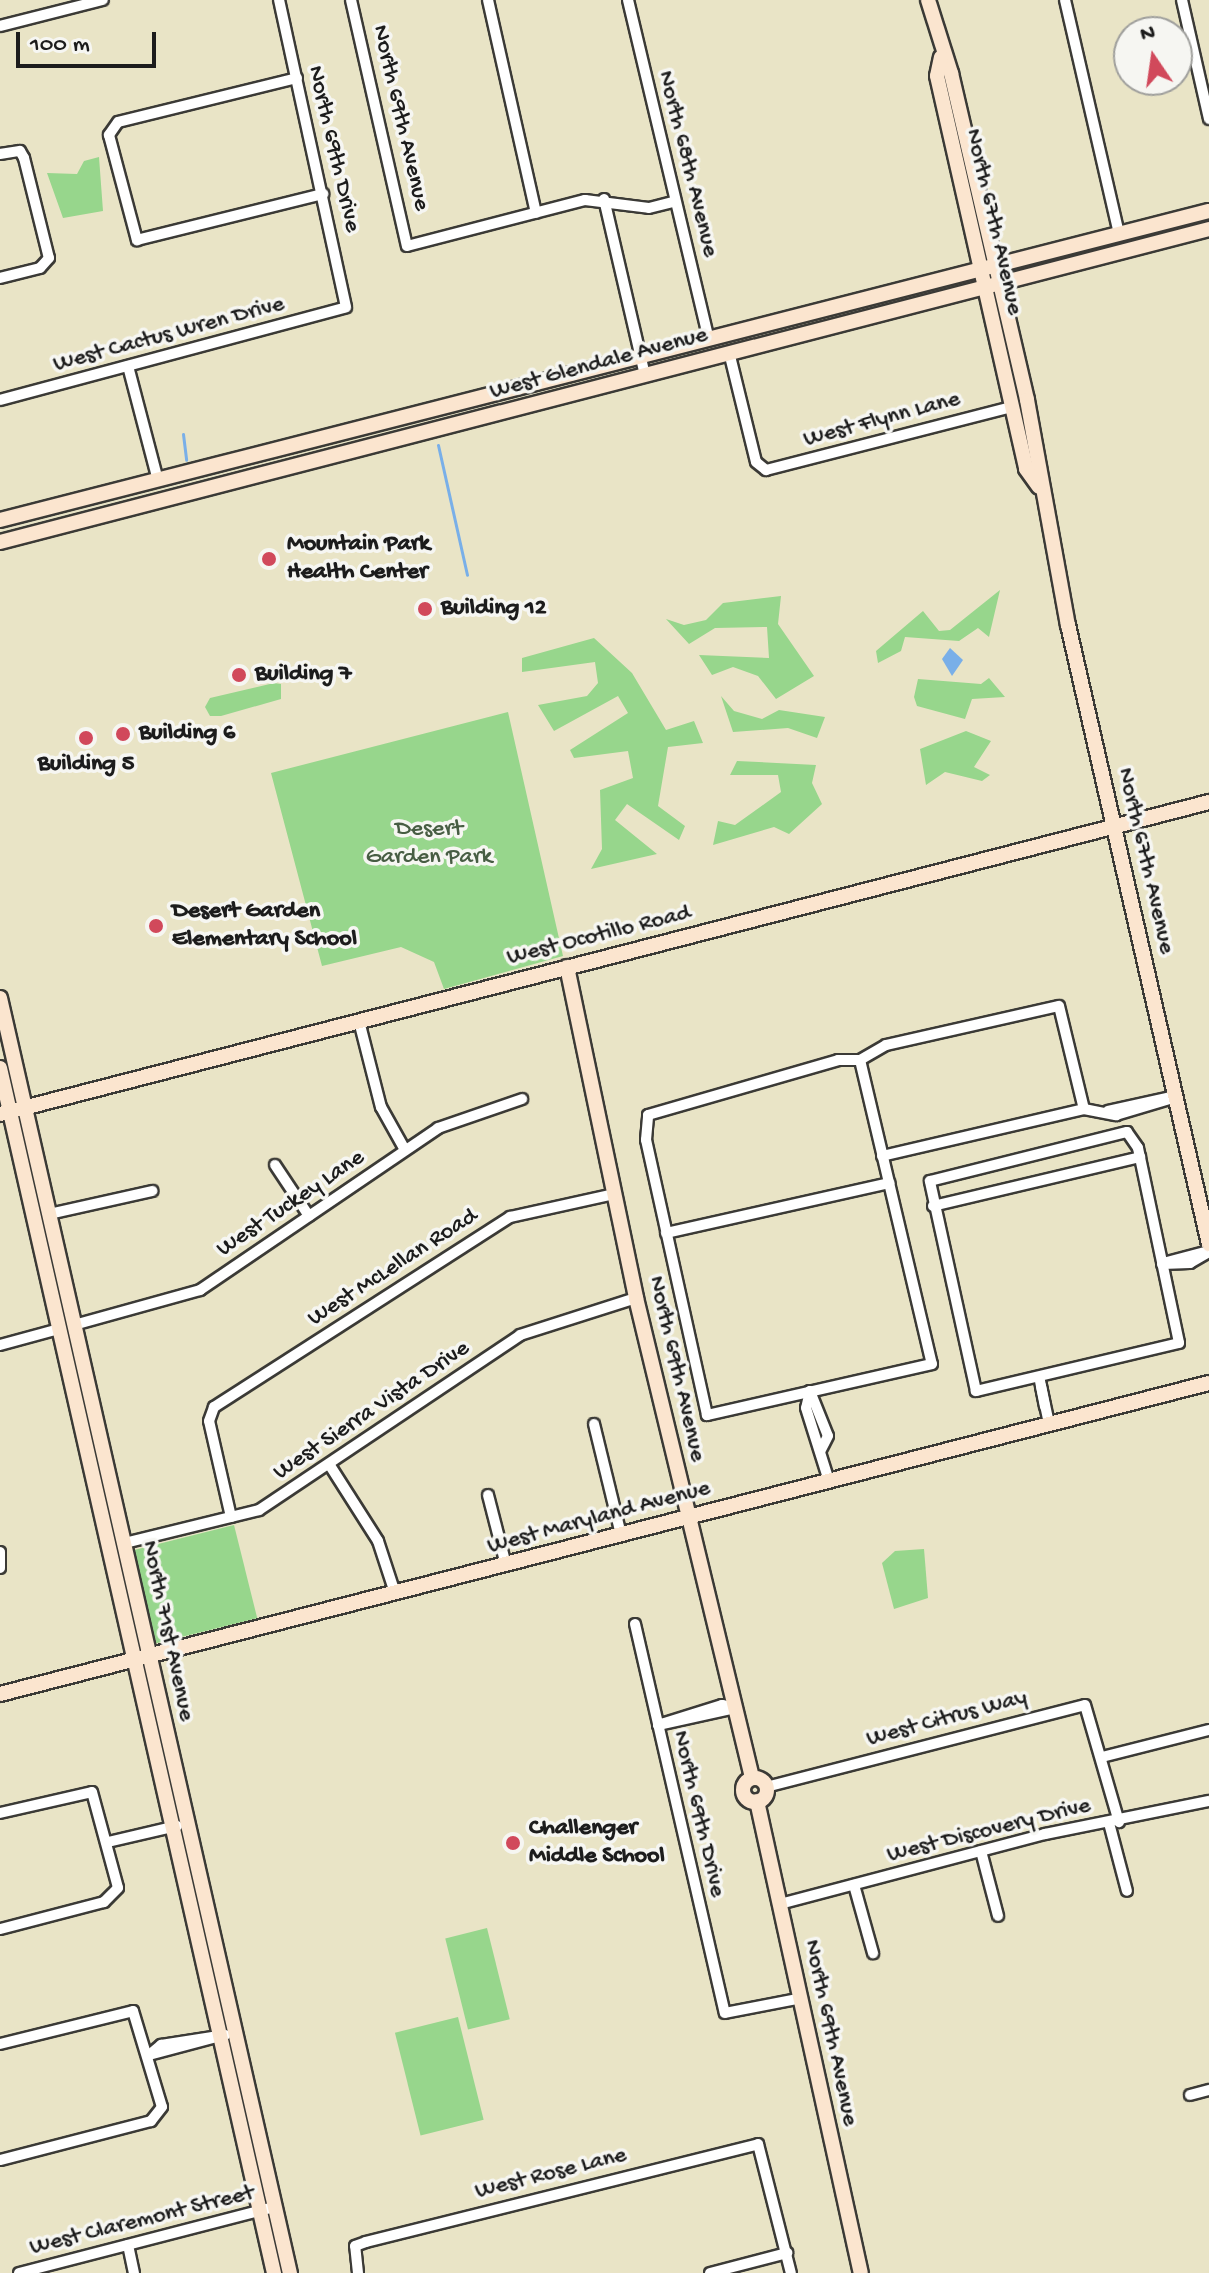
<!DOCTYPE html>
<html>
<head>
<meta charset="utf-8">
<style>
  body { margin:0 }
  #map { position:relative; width:1209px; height:2273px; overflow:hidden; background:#e9e4c6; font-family:"Gochi Hand",sans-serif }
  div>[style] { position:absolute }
  .green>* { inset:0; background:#97d68c; transform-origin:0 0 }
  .water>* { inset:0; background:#79afe8 }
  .stream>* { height:3px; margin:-1.5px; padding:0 1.5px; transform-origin:1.5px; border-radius:1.5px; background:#79afe8 }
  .roads { filter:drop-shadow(2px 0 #3b3a36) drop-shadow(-2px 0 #3b3a36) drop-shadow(0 2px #3b3a36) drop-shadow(0 -2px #3b3a36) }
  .street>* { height:10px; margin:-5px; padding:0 5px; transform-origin:5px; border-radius:5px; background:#fff }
  .secondary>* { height:14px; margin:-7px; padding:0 7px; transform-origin:7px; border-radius:7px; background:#fbe5cf }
  .secondary>.ring { margin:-7px; padding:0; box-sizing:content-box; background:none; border:14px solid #fbe5cf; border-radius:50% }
  .dots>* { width:22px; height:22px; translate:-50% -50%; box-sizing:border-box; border:4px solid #f6f6f2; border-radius:50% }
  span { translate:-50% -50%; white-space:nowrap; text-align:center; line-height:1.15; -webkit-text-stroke:7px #f6f6f2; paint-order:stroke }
  .street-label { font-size:24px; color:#1c1c1c }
  .poi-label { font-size:24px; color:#1c1c1c; font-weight:700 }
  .left { translate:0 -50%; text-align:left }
  .park-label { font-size:24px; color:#475d43 }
  .north { position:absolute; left:1113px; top:16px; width:80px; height:80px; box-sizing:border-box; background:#f6f6f2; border:2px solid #9f9f9c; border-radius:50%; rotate:347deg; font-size:22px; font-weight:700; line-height:32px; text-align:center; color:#1c1c1c }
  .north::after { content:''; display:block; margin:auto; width:28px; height:36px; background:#d1495b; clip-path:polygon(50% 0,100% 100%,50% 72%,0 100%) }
  .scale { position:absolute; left:16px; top:32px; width:140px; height:36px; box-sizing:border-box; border:4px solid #1c1c1c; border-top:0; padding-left:10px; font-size:24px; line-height:28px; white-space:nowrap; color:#1c1c1c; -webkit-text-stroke:6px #f6f6f2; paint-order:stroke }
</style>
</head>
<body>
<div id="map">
  <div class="green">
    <div style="clip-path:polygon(99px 157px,103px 211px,63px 218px,47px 173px,77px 174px,84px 161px)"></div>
    <div style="clip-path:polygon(1000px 590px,989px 637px,978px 628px,959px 641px,905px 637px,901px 651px,878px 663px,876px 651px,923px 611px,939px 631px,950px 630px)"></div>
    <div style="clip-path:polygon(781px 596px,778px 624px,814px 676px,776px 699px,758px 676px,733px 667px,712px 675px,699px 655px,769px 658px,767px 627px,715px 628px,689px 644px,666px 619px,684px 625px,706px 620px,723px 603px)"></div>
    <div style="clip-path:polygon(594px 638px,632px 673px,666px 730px,694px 721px,703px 743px,668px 747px,658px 806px,685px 826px,679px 840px,627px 804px,615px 820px,657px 854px,591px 869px,602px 849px,600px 790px,633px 778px,628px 751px,574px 758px,570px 750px,628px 713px,618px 696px,554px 731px,538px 705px,587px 696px,598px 683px,595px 662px,522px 672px,522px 658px)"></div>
    <div style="clip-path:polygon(989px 678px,1005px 697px,972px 699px,965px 719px,917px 706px,914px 697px,918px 679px,981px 684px)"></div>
    <div style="clip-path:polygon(274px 683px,281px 684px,281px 699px,221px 716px,210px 716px,205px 707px,210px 698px)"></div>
    <div style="clip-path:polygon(721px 696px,734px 711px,762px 719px,779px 710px,825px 717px,817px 738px,788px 728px,733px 732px)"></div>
    <div style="clip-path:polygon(508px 712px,563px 956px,444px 989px,434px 962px,401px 947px,322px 966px,271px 773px)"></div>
    <div style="clip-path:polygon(966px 731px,991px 741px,974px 767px,990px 775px,982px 781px,945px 772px,926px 785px,920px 749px)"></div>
    <div style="clip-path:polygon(737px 761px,816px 765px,812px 783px,822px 804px,789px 834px,774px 827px,713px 845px,718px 821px,735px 825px,781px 792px,778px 775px,730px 775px)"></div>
    <div style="left:234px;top:1525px;width:96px;height:104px;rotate:76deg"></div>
    <div style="clip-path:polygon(924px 1549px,928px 1598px,894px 1609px,882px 1563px,895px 1551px)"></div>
    <div style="left:487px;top:1928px;width:94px;height:43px;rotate:76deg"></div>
    <div style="left:458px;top:2017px;width:106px;height:65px;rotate:76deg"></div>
  </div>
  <div class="water">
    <div style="clip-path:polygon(950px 648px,963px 660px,952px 676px,942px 659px)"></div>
  </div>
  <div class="stream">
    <div style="left:183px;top:434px;width:26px;rotate:83deg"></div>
    <div style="left:438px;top:445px;width:133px;rotate:77.4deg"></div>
  </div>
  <div class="roads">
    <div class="street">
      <div style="left:351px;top:0;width:252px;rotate:77.2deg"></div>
      <div style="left:407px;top:246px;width:184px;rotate:-14.5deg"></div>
      <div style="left:585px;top:200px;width:64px;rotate:7.1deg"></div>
      <div style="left:649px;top:208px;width:25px;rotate:-14deg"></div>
      <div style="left:488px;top:0;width:218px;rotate:77.3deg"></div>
      <div style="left:628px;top:0;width:346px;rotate:76.6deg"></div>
      <div style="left:1065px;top:0;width:240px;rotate:77deg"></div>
      <div style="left:1182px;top:0;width:122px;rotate:77.2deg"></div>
      <div style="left:0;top:26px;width:106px;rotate:-14.2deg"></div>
      <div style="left:297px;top:78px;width:184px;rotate:166.2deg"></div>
      <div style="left:118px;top:122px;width:16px;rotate:125deg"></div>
      <div style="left:109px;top:135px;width:109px;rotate:75.1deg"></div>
      <div style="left:137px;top:240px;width:192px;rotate:-13.9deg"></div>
      <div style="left:0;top:154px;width:20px;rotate:-9deg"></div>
      <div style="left:20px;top:151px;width:8px;rotate:60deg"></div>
      <div style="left:24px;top:158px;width:103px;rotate:76deg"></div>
      <div style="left:49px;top:258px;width:13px;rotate:132deg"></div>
      <div style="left:40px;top:268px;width:41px;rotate:166deg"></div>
      <div style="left:604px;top:199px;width:181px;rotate:76.9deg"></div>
      <div style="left:729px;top:352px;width:113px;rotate:76.2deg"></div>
      <div style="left:756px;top:462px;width:13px;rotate:39deg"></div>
      <div style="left:766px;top:470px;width:254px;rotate:-14.4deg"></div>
      <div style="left:128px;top:366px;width:118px;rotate:75.3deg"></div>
      <div style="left:0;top:400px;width:358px;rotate:-15deg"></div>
      <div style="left:346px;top:307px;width:314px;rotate:-102.3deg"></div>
      <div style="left:359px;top:1021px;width:89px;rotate:75.7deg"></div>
      <div style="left:381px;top:1107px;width:49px;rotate:60.8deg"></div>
      <div style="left:838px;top:1060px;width:22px"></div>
      <div style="left:860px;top:1060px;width:312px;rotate:76.7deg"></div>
      <div style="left:932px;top:1364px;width:231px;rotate:167.2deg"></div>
      <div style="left:707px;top:1415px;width:282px;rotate:-102.5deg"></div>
      <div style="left:646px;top:1140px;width:25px;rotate:-85deg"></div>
      <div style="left:648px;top:1115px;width:198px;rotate:-16.1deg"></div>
      <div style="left:860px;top:1060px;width:30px;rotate:-30deg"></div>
      <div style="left:886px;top:1045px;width:177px;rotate:-12.7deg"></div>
      <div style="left:1059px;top:1006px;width:106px;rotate:76.4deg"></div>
      <div style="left:1108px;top:1111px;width:65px;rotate:-12.5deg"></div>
      <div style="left:1127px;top:1132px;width:19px;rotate:55deg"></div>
      <div style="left:1138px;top:1148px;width:199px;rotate:78.1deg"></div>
      <div style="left:1179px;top:1343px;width:209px;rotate:166.7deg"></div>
      <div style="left:976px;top:1391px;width:215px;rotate:-102.4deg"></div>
      <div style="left:930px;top:1181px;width:203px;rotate:-14deg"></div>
      <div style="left:882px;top:1156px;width:207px;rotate:-13.1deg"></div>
      <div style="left:1084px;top:1109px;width:33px;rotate:11deg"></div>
      <div style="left:1116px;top:1115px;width:63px;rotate:-16.7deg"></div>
      <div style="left:275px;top:1165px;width:61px;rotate:56.3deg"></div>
      <div style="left:933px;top:1206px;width:213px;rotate:-13.3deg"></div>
      <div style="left:49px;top:1214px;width:106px;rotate:-12.6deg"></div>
      <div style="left:666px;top:1233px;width:229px;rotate:-12.6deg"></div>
      <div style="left:1163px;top:1263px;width:43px;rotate:-14.7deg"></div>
      <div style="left:1162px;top:1264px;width:28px;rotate:-2deg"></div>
      <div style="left:1190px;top:1263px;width:22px;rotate:-30deg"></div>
      <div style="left:74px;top:1325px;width:131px;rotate:-15.5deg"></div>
      <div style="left:200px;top:1290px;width:288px;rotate:-34.2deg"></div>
      <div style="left:438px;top:1128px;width:89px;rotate:-19deg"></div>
      <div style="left:0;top:1345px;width:61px;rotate:-15.2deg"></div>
      <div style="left:1040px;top:1381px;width:26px;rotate:79deg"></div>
      <div style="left:1041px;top:1386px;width:40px;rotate:78deg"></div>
      <div style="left:810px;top:1391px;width:17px;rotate:103deg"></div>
      <div style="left:806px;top:1408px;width:77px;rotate:72.5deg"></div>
      <div style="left:810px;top:1391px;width:48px;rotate:68.2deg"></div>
      <div style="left:828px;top:1436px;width:16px;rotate:117deg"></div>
      <div style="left:594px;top:1424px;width:114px;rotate:76.3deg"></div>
      <div style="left:329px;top:1464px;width:91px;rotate:57.5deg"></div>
      <div style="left:378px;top:1541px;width:55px;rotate:71.9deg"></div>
      <div style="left:488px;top:1495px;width:72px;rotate:75.6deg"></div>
      <div style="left:231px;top:1517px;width:98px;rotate:-102.9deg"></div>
      <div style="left:209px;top:1421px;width:15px;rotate:-70deg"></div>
      <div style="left:214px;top:1407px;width:352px;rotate:-32.7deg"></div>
      <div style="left:510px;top:1217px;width:107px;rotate:-12.5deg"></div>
      <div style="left:125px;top:1543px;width:138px;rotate:-13.8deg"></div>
      <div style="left:259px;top:1510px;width:314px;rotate:-33.8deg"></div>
      <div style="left:520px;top:1335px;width:122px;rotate:-17.7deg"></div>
      <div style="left:0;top:1552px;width:16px;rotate:90deg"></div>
      <div style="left:635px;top:1624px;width:399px;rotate:77deg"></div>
      <div style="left:725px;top:2013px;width:73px;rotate:-11deg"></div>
      <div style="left:658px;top:1725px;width:67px;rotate:-17.4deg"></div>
      <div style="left:722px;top:1705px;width:14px;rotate:12deg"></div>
      <div style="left:658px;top:1725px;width:80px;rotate:-12.3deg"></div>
      <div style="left:1102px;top:1757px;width:110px;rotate:-14.2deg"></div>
      <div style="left:766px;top:1787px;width:329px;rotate:-14.4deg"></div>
      <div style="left:1085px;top:1705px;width:122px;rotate:73.8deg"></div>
      <div style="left:0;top:1813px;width:94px;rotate:-12.9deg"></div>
      <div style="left:92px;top:1792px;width:99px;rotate:74.8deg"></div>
      <div style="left:118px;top:1888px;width:20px;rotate:135deg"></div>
      <div style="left:104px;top:1902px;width:107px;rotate:165.4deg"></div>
      <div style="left:1109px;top:1823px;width:70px;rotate:75.2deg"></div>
      <div style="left:108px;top:1842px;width:71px;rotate:-13.1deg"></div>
      <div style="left:981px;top:1851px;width:67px;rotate:75.3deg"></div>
      <div style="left:854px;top:1885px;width:71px;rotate:74.4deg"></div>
      <div style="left:780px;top:1904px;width:274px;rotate:-14.8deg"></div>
      <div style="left:1045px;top:1834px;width:167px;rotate:-11.4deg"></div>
      <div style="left:0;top:2044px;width:137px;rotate:-13.9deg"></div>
      <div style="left:133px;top:2011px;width:100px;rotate:73.2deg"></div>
      <div style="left:162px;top:2107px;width:18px;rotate:128deg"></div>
      <div style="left:151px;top:2121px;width:156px;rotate:165.5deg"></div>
      <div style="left:149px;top:2055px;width:16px;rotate:-40deg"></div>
      <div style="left:161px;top:2045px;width:65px;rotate:-8.9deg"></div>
      <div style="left:149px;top:2055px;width:73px;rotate:-15deg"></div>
      <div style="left:1190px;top:2095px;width:20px;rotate:-15deg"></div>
      <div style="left:128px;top:2245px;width:29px;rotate:78deg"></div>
      <div style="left:19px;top:2273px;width:264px;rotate:-14.5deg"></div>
      <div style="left:358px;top:2273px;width:27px;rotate:-96deg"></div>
      <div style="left:355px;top:2246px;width:12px;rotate:-20deg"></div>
      <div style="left:366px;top:2242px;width:404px;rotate:-14deg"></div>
      <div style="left:758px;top:2144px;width:133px;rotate:75.7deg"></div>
      <div style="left:710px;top:2273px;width:80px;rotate:-14.6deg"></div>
    </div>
    <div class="secondary">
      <div style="left:928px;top:0;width:77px;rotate:72.5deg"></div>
      <div style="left:951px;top:73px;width:336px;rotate:76.9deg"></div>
      <div style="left:1027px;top:400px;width:229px;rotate:79.7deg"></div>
      <div style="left:1068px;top:625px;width:635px;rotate:77.17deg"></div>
      <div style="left:941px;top:57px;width:19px;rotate:102deg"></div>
      <div style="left:937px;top:76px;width:403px;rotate:77.2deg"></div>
      <div style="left:1026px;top:469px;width:22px;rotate:54deg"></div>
      <div style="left:0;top:520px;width:1248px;rotate:-14.34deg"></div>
      <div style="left:0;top:542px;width:1249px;rotate:-14.51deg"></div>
      <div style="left:567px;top:967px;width:338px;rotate:78.2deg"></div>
      <div style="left:636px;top:1298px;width:494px;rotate:76.4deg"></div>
      <div style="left:0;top:998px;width:1308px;rotate:77.19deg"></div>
      <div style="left:0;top:1068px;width:1236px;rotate:77.19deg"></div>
      <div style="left:0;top:1114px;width:1249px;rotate:-14.47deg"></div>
      <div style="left:0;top:1694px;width:1248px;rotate:-14.43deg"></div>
      <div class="ring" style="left:743px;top:1778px;width:10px;height:10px"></div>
      <div style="left:757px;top:1801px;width:483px;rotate:77.6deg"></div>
    </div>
  </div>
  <div class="dots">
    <div style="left:269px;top:559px;background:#d1495b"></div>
    <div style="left:425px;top:609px;background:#d1495b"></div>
    <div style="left:239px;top:675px;background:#d1495b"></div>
    <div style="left:123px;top:734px;background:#d1495b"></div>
    <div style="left:86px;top:738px;background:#d1495b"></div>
    <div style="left:156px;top:926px;background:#d1495b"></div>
    <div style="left:513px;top:1843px;background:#d1495b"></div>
  </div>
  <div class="street-label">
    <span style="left:400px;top:118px;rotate:77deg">North 69th Avenue</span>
    <span style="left:333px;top:149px;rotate:77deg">North 69th Drive</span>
    <span style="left:687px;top:164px;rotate:76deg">North 68th Avenue</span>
    <span style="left:993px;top:222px;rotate:77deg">North 67th Avenue</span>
    <span style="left:169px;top:335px;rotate:-15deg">West Cactus Wren Drive</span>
    <span style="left:599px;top:364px;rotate:-15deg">West Glendale Avenue</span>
    <span style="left:882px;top:420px;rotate:-15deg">West Flynn Lane</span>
    <span style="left:1145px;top:861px;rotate:77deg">North 67th Avenue</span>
    <span style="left:599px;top:936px;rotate:-14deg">West Ocotillo Road</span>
    <span style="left:291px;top:1204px;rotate:-34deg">West Tuckey Lane</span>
    <span style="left:393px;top:1268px;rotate:-33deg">West McLellan Road</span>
    <span style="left:676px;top:1369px;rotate:77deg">North 69th Avenue</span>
    <span style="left:372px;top:1411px;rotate:-34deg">West Sierra Vista Drive</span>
    <span style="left:599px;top:1518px;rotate:-15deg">West Maryland Avenue</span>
    <span style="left:167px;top:1631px;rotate:78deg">North 71st Avenue</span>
    <span style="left:947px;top:1719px;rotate:-15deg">West Citrus Way</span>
    <span style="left:698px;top:1814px;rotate:77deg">North 69th Drive</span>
    <span style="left:989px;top:1831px;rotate:-14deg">West Discovery Drive</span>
    <span style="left:830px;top:2033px;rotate:78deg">North 69th Avenue</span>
    <span style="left:551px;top:2174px;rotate:-14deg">West Rose Lane</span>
    <span style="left:142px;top:2221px;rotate:-14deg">West Claremont Street</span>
  </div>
  <div class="poi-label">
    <span class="left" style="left:287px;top:559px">Mountain Park<br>Health Center</span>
    <span class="left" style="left:441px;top:609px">Building 12</span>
    <span class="left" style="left:255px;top:675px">Building 7</span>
    <span class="left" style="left:139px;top:734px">Building 6</span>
    <span style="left:86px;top:765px">Building 5</span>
    <span class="left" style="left:172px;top:926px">Desert Garden<br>Elementary School</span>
    <span class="left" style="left:529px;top:1843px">Challenger<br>Middle School</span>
  </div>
  <div class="park-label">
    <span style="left:429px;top:844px">Desert<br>Garden Park</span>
  </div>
  <div class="north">N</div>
  <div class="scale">100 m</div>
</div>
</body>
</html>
